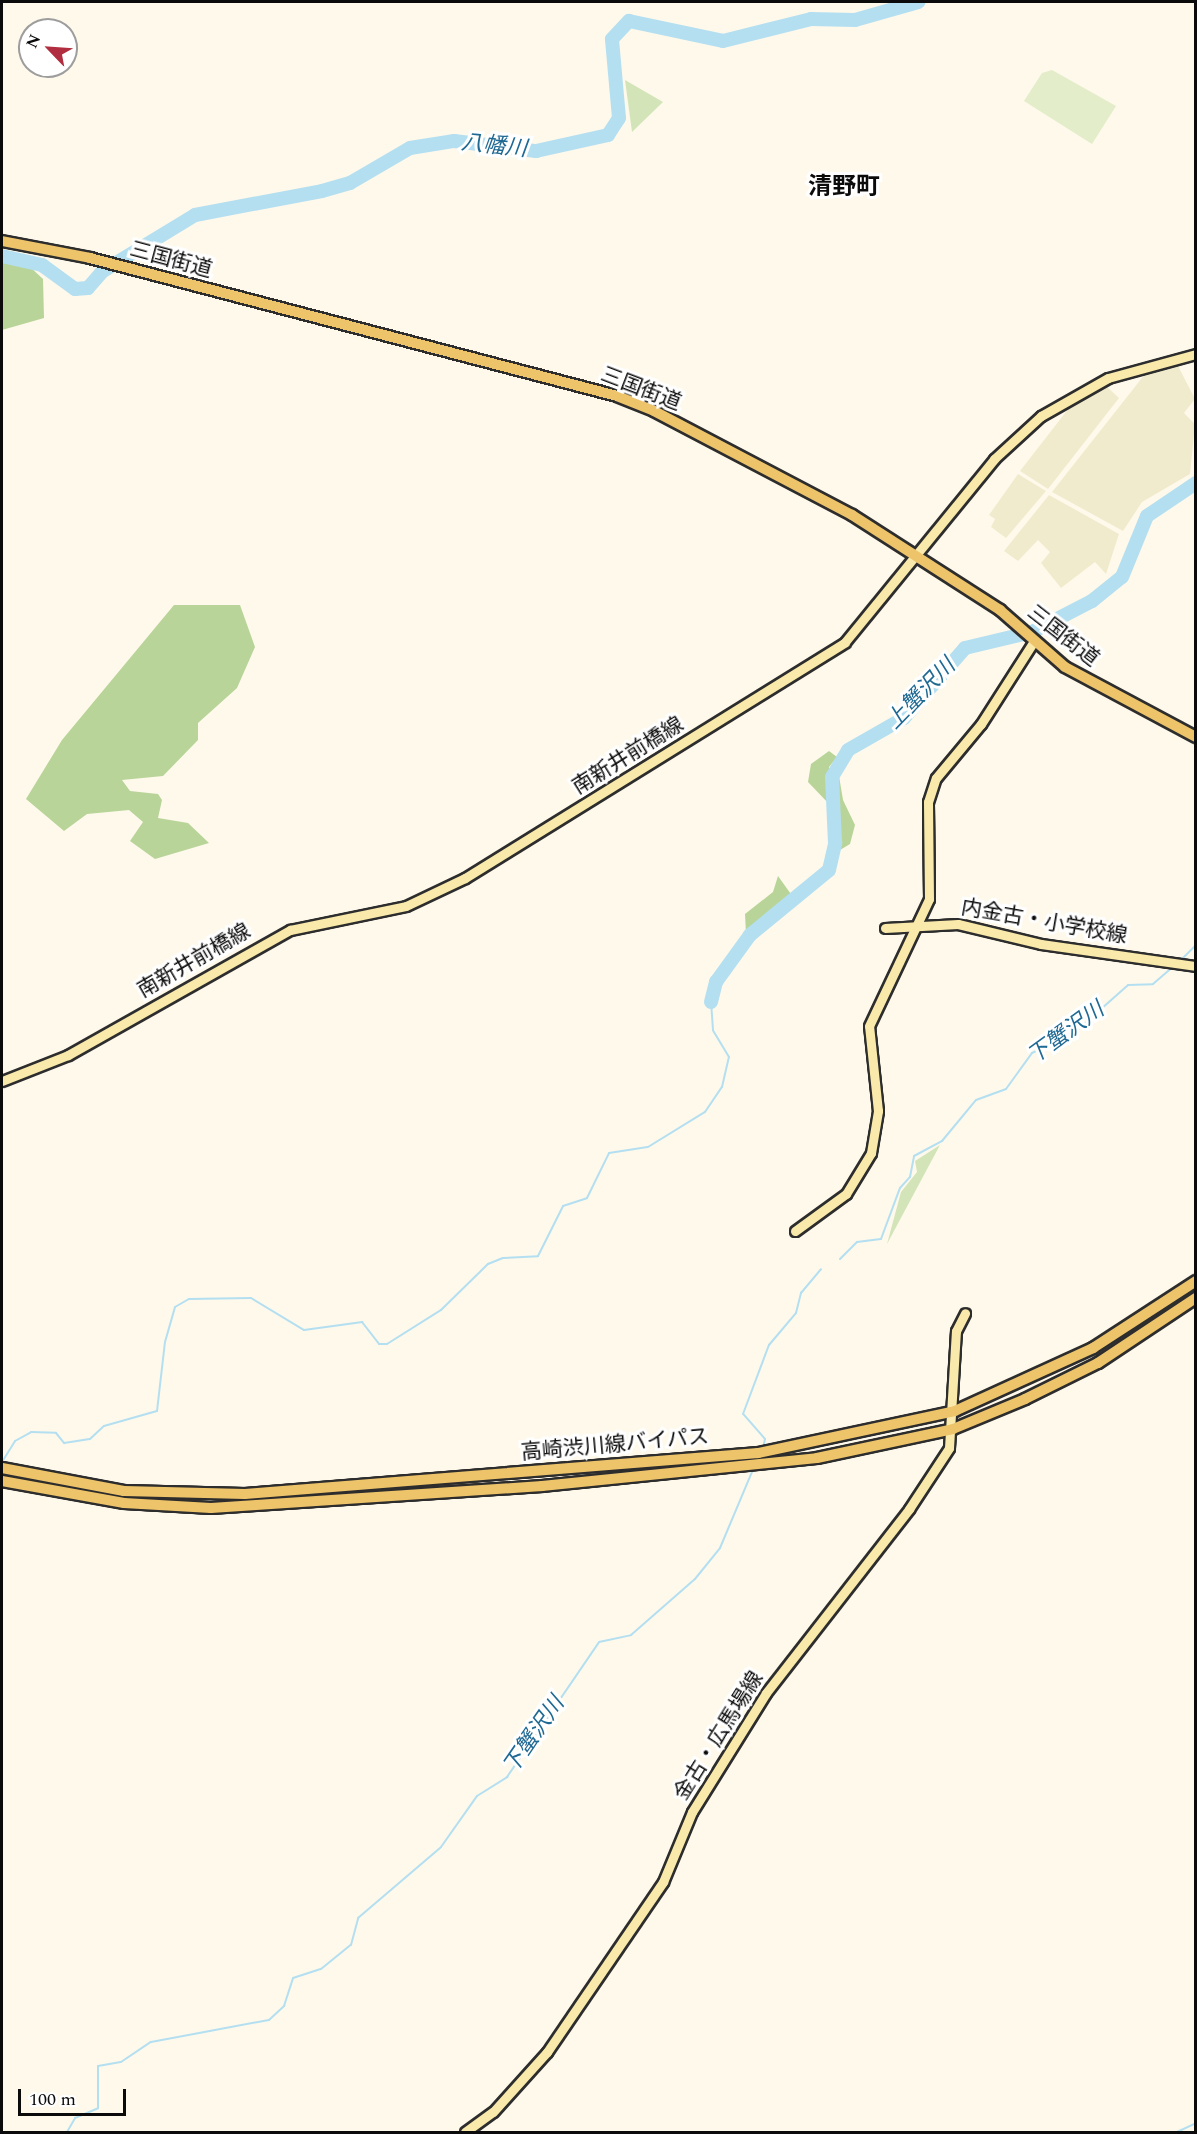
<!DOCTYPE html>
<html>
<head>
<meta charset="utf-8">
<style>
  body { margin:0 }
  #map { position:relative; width:1197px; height:2134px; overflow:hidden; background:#fef9eb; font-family:Spectral,"Noto Sans JP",serif }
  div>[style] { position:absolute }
  .farmland>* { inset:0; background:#f1ebce }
  .green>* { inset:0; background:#d3e5b8 }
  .forest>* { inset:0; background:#b8d498 }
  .pitch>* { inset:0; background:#e3edc9 }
  .stream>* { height:2px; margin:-1px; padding:0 1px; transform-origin:1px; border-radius:1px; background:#b4dff1 }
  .river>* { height:14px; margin:-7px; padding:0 7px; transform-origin:7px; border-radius:7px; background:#b4dff1 }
  .roads { filter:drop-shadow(2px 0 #2d2d2d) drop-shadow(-2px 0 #2d2d2d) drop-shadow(0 2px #2d2d2d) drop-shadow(0 -2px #2d2d2d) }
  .secondary>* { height:9px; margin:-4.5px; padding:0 4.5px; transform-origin:4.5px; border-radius:4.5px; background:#f9eaab }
  .primary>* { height:10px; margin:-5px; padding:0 5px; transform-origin:5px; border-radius:5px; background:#eec46b }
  span { translate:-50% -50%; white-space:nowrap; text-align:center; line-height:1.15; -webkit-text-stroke:6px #fff; paint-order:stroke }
  .street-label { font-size:21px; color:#0b0b0b }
  .water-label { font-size:22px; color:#1f6993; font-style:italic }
  .quarter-label { font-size:24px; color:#0b0b0b; font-weight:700 }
  .frame { position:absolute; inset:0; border:3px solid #0b0b0b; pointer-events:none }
  .north { position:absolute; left:18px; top:18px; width:60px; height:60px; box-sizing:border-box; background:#fff; border:2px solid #9d9d9d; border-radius:50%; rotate:295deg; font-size:16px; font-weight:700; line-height:24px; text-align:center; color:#0b0b0b }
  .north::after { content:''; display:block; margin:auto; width:21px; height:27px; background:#b02e3f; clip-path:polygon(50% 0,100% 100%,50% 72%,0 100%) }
  .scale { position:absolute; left:18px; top:2089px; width:108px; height:27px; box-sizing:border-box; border:3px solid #0b0b0b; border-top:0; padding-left:8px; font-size:18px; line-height:21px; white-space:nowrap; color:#0b0b0b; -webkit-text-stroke:4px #fff; paint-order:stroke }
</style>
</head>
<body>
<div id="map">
  <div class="farmland">
    <div style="clip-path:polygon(1176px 362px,1195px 399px,1184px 413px,1195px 424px,1190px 474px,1142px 502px,1123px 531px,1052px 492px,1149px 369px)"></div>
    <div style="clip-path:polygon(1105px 385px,1119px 398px,1048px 489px,1020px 471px,1076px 399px)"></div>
    <div style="clip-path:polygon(1018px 474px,1046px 491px,1006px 538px,991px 527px,995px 519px,989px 515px)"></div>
    <div style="clip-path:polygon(1049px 495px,1119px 534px,1106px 574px,1095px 562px,1061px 588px,1041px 563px,1050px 552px,1038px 540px,1018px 561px,1004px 551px)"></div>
  </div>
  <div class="green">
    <div style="clip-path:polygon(625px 80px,663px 102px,632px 132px)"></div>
    <div style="clip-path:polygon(940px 1145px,887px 1244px,901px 1192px,917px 1172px,915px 1161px)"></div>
  </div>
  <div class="forest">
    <div style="clip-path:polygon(16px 254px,43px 279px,44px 318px,2px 330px,2px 256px)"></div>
    <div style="clip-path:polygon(174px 605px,240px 605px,255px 647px,237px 688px,198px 723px,198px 740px,163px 776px,122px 780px,130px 791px,158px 794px,162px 800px,158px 818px,188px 823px,209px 843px,155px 859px,130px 841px,143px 822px,129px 810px,87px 814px,64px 831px,26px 799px,62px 740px)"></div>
    <div style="clip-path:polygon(829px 751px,837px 757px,829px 767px,831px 806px,808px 782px,811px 764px)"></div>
    <div style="clip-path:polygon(838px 770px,843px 800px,855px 825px,850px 844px,840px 850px)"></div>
    <div style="clip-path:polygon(778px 876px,793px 897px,746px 934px,745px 914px,773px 892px)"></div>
  </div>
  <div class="pitch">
    <div style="clip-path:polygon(1052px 70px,1116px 106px,1092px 144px,1024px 101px,1042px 73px)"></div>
  </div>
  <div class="stream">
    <div style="left:1181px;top:960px;width:21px;rotate:-45deg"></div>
    <div style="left:840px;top:1259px;width:24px;rotate:-45deg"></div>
    <div style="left:857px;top:1242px;width:24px;rotate:-7deg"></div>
    <div style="left:881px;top:1239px;width:54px;rotate:-69.6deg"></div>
    <div style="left:900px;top:1188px;width:15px;rotate:-48deg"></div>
    <div style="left:910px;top:1177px;width:21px;rotate:-79deg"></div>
    <div style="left:914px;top:1156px;width:32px;rotate:-28deg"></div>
    <div style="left:942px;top:1141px;width:53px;rotate:-50.3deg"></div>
    <div style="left:976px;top:1100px;width:32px;rotate:-20deg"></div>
    <div style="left:1006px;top:1089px;width:44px;rotate:-54.2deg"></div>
    <div style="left:1032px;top:1053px;width:47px;rotate:-25.5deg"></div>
    <div style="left:1074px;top:1033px;width:72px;rotate:-41.6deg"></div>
    <div style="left:1128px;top:985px;width:25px;rotate:-2deg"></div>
    <div style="left:1153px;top:984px;width:28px;rotate:-41deg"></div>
    <div style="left:763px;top:1449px;width:10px;rotate:-79deg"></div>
    <div style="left:765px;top:1439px;width:33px;rotate:-131deg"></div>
    <div style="left:743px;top:1414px;width:74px;rotate:-69.4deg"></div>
    <div style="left:769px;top:1345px;width:42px;rotate:-49.8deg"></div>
    <div style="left:796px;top:1313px;width:21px;rotate:-76deg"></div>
    <div style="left:801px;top:1293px;width:31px;rotate:-50deg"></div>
    <div style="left:2px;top:1462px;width:25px;rotate:-58deg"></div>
    <div style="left:15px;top:1441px;width:18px;rotate:-29deg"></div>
    <div style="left:31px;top:1432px;width:25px;rotate:2deg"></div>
    <div style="left:56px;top:1433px;width:13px;rotate:51deg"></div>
    <div style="left:64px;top:1443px;width:26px;rotate:-9deg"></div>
    <div style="left:90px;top:1439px;width:19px;rotate:-43deg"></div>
    <div style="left:104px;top:1426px;width:55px;rotate:-15.8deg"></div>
    <div style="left:157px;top:1411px;width:69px;rotate:-83.4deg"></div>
    <div style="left:165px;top:1342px;width:36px;rotate:-74deg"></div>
    <div style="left:175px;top:1307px;width:16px;rotate:-30deg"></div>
    <div style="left:189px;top:1299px;width:62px;rotate:-0.9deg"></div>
    <div style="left:251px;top:1298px;width:62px;rotate:31.1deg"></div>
    <div style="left:304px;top:1330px;width:59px;rotate:-7.9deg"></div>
    <div style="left:362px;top:1322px;width:28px;rotate:52deg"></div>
    <div style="left:379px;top:1344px;width:8px"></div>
    <div style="left:387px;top:1344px;width:64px;rotate:-32.2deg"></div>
    <div style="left:441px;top:1310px;width:66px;rotate:-44.4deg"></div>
    <div style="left:488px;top:1264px;width:16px;rotate:-22deg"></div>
    <div style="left:503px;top:1258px;width:35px;rotate:-3deg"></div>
    <div style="left:538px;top:1256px;width:56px;rotate:-63.4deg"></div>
    <div style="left:563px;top:1206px;width:25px;rotate:-18deg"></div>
    <div style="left:587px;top:1198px;width:50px;rotate:-63.9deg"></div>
    <div style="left:609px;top:1153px;width:39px;rotate:-9deg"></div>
    <div style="left:648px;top:1147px;width:67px;rotate:-31.6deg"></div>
    <div style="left:705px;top:1112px;width:30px;rotate:-56deg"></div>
    <div style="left:722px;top:1087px;width:31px;rotate:-77deg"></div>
    <div style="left:729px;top:1057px;width:31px;rotate:-121deg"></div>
    <div style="left:713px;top:1030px;width:28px;rotate:-94deg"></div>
    <div style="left:67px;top:2132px;width:16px;rotate:-60deg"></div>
    <div style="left:75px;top:2118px;width:25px;rotate:-23deg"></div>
    <div style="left:98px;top:2108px;width:42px;rotate:-90deg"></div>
    <div style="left:98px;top:2066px;width:23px;rotate:-10deg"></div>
    <div style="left:121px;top:2062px;width:36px;rotate:-34deg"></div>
    <div style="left:151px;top:2042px;width:120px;rotate:-10.6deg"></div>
    <div style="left:269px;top:2020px;width:21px;rotate:-43deg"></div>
    <div style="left:284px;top:2006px;width:29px;rotate:-72deg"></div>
    <div style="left:293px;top:1978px;width:29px;rotate:-18deg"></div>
    <div style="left:321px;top:1969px;width:38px;rotate:-39deg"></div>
    <div style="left:351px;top:1945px;width:28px;rotate:-75deg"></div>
    <div style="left:358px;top:1918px;width:109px;rotate:-40.5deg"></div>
    <div style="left:441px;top:1847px;width:62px;rotate:-54.8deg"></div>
    <div style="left:477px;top:1796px;width:36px;rotate:-32deg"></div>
    <div style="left:507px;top:1777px;width:163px;rotate:-55.7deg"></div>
    <div style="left:599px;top:1642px;width:33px;rotate:-12deg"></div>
    <div style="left:631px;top:1635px;width:85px;rotate:-41.2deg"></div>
    <div style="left:695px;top:1579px;width:40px;rotate:-51deg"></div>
    <div style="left:720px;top:1548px;width:88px;rotate:-67.2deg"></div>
    <div style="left:1152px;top:2132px;width:7px"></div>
    <div style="left:1177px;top:2132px;width:21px;rotate:-25deg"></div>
  </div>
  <div class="river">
    <div style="left:2px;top:256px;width:41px;rotate:12.7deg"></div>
    <div style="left:42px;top:265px;width:41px;rotate:36deg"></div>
    <div style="left:75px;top:289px;width:13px;rotate:-4deg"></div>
    <div style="left:88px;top:288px;width:23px;rotate:-49deg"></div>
    <div style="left:103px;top:271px;width:108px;rotate:-31.3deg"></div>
    <div style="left:195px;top:215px;width:129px;rotate:-10.7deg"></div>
    <div style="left:322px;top:191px;width:29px;rotate:-16deg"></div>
    <div style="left:350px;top:183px;width:69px;rotate:-30.3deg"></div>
    <div style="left:410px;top:148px;width:45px;rotate:-9deg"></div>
    <div style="left:454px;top:141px;width:83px;rotate:7deg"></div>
    <div style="left:536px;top:151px;width:74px;rotate:-12.5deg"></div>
    <div style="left:608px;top:135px;width:20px;rotate:-57deg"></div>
    <div style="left:619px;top:118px;width:79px;rotate:-95.1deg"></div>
    <div style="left:612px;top:39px;width:25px;rotate:-47deg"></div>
    <div style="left:629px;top:21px;width:96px;rotate:12deg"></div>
    <div style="left:723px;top:41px;width:91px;rotate:-14deg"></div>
    <div style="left:811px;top:19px;width:44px;rotate:1.3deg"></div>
    <div style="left:855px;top:20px;width:66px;rotate:-15.9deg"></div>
    <div style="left:711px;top:1002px;width:21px;rotate:-76deg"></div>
    <div style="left:716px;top:982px;width:58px;rotate:-54.1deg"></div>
    <div style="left:750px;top:935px;width:102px;rotate:-39.4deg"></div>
    <div style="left:829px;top:870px;width:28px;rotate:-77deg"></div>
    <div style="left:835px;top:843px;width:66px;rotate:-92.6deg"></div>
    <div style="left:832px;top:777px;width:31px;rotate:-59deg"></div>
    <div style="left:848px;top:750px;width:64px;rotate:-29.7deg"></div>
    <div style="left:904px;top:718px;width:93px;rotate:-48.9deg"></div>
    <div style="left:965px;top:648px;width:69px;rotate:-13.4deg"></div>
    <div style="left:1032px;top:632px;width:68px;rotate:-27.3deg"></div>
    <div style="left:1092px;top:601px;width:38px;rotate:-39deg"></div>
    <div style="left:1122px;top:577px;width:66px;rotate:-67.7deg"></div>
    <div style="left:1147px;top:516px;width:59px;rotate:-34deg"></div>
  </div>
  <div class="roads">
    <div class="secondary">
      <div style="left:885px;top:928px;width:73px;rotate:-3.1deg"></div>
      <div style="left:958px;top:924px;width:85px;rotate:13.5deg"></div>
      <div style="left:1041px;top:944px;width:157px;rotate:8.1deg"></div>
      <div style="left:2px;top:1081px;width:71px;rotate:-21.5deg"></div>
      <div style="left:68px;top:1055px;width:255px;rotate:-29.4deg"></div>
      <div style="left:290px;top:930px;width:118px;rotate:-11.7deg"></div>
      <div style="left:406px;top:906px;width:65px;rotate:-25.4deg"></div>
      <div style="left:465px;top:878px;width:447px;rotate:-31.8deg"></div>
      <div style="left:845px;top:642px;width:236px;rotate:-50.8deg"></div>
      <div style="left:994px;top:459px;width:64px;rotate:-42.5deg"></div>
      <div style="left:1041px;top:416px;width:77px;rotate:-29.6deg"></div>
      <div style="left:1108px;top:378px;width:91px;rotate:-15.3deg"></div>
      <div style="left:795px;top:1231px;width:63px;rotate:-36deg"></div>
      <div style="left:846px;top:1194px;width:48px;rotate:-58.6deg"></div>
      <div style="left:871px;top:1153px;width:43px;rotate:-80.5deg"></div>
      <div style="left:878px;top:1111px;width:85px;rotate:-96deg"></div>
      <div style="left:869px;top:1026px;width:140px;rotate:-64.7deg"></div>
      <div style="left:929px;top:899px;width:97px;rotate:-90.6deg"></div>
      <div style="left:928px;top:802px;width:25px;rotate:-72deg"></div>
      <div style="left:936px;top:778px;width:70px;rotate:-50.2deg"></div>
      <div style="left:981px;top:724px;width:98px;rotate:-57.4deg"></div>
      <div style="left:465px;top:2132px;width:34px;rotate:-36deg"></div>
      <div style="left:493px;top:2112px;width:81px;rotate:-48deg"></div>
      <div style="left:547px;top:2052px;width:206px;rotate:-55.7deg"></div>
      <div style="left:663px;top:1882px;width:76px;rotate:-67.5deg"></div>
      <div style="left:692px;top:1812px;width:140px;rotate:-58.1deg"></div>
      <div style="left:766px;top:1693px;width:233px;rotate:-52.1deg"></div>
      <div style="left:909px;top:1509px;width:73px;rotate:-56.7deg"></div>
      <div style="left:949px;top:1448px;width:117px;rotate:-86.6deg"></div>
      <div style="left:956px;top:1331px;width:20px;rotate:-63deg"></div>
    </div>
    <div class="primary">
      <div style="left:2px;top:241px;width:90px;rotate:10.9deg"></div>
      <div style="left:90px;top:258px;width:545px;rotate:14.67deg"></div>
      <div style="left:617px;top:396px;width:40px;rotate:22deg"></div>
      <div style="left:654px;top:411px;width:224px;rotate:27.7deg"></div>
      <div style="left:852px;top:515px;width:176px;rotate:32.7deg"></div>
      <div style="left:1000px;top:610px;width:86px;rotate:41.2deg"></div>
      <div style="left:1065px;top:667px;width:149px;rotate:28.1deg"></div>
      <div style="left:2px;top:1468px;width:124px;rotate:10.7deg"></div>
      <div style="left:124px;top:1491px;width:121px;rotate:1.4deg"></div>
      <div style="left:245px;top:1494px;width:515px;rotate:-4.57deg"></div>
      <div style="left:758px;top:1453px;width:201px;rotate:-12deg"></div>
      <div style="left:955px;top:1411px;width:152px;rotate:-24.5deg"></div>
      <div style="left:1093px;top:1348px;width:123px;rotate:-33deg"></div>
      <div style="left:2px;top:1481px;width:124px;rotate:10.2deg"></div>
      <div style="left:124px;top:1503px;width:87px;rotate:3.3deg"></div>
      <div style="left:211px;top:1508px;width:332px;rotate:-3.8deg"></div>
      <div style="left:542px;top:1486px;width:276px;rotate:-5.8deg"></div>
      <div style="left:817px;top:1458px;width:139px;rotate:-12deg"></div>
      <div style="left:953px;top:1429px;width:78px;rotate:-22.6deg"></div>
      <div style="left:1025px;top:1399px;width:81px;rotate:-26.3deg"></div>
      <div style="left:1098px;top:1363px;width:118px;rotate:-33.6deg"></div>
    </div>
  </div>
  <div class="street-label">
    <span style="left:171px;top:260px;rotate:15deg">三国街道</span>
    <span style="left:641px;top:389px;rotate:21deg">三国街道</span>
    <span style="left:1063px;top:636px;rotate:38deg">三国街道</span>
    <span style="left:628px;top:756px;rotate:-32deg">南新井前橋線</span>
    <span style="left:1044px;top:922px;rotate:10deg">内金古・小学校線</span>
    <span style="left:194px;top:961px;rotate:-30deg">南新井前橋線</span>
    <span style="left:615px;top:1445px;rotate:-5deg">高崎渋川線バイパス</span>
    <span style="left:719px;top:1736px;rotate:-58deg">金古・広馬場線</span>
  </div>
  <div class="water-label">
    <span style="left:494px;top:146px;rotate:6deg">八幡川</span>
    <span style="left:921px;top:694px;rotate:-46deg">上蟹沢川</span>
    <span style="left:1066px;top:1033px;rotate:-36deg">下蟹沢川</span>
    <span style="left:534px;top:1735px;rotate:-55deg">下蟹沢川</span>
  </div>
  <div class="quarter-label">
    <span style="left:844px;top:188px">清野町</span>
  </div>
  <div class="frame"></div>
  <div class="north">N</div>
  <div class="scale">100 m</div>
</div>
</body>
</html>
